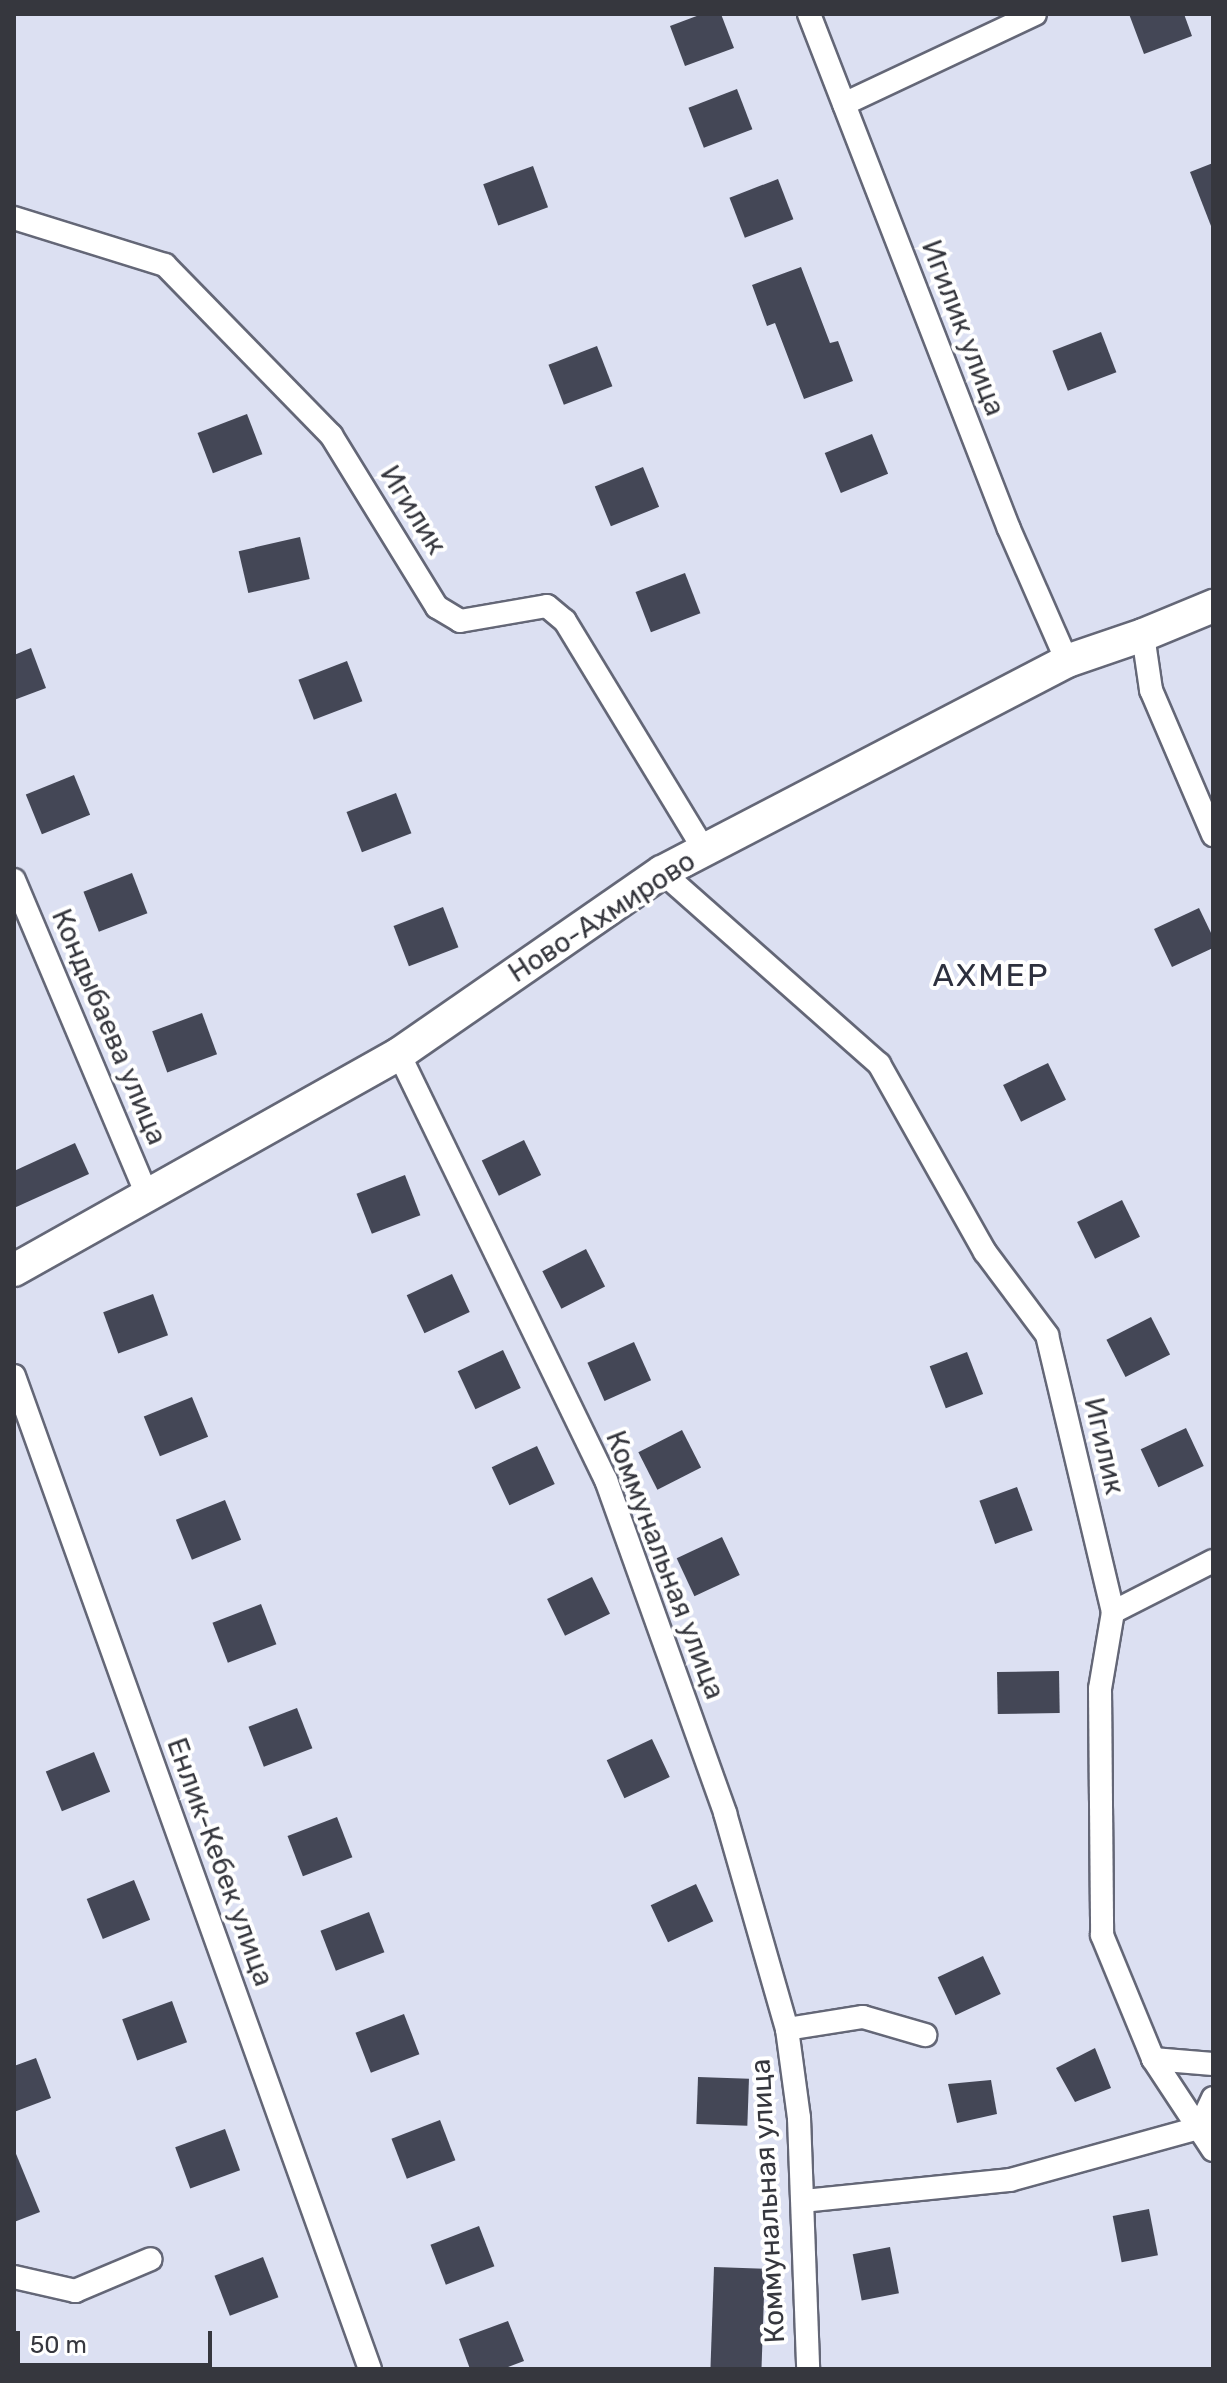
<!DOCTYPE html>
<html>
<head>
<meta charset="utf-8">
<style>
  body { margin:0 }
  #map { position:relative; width:1227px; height:2383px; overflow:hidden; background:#dce0f2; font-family:Rubik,sans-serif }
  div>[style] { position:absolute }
  .building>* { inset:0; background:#444756; transform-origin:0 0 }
  .roads { filter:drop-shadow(2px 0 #646777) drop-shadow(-2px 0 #646777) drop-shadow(0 2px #646777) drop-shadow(0 -2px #646777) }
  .street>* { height:22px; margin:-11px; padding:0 11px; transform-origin:11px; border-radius:11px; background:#fff }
  .secondary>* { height:32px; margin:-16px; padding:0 16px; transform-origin:16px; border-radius:16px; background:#fff }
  span { translate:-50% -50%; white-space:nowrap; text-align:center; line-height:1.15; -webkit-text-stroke:8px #fff; paint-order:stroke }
  .street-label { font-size:28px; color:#36373e }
  .quarter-label { font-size:32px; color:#2d303e; letter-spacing:2px }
  .frame { position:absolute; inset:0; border:16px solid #36373e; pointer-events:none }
  .scale { position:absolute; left:16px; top:2331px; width:196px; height:36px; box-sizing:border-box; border:4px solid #36373e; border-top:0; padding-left:10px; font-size:24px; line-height:28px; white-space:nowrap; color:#36373e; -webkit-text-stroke:6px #fff; paint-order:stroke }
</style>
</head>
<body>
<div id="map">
  <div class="building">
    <div style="clip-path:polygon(702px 14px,721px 14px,734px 48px,685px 66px,670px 26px)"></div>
    <div style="clip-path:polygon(1129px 14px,1184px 14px,1192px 36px,1144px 54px)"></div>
    <div style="left:737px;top:89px;width:43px;height:52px;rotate:69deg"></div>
    <div style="clip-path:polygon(1213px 163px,1213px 226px,1211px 226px,1190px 172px)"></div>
    <div style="left:533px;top:166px;width:44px;height:53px;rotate:70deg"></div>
    <div style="left:778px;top:179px;width:43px;height:52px;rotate:69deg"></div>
    <div style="clip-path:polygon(801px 267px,830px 343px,838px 341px,853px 381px,804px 399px,775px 323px,767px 326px,752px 285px)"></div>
    <div style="left:1101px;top:332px;width:43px;height:52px;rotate:69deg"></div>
    <div style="left:597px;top:346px;width:43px;height:52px;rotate:69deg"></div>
    <div style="left:247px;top:414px;width:43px;height:53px;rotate:69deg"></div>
    <div style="left:872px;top:434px;width:43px;height:51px;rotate:68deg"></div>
    <div style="left:643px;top:467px;width:43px;height:52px;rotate:68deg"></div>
    <div style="left:300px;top:537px;width:43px;height:63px;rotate:77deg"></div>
    <div style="left:685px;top:573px;width:43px;height:53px;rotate:69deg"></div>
    <div style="clip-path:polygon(31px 648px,46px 688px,14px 700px,14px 655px)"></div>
    <div style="left:347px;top:661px;width:43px;height:52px;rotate:69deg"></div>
    <div style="left:74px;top:775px;width:43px;height:52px;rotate:68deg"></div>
    <div style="left:396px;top:793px;width:43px;height:53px;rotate:69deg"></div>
    <div style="left:132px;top:873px;width:43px;height:52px;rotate:69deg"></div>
    <div style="left:443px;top:907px;width:43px;height:53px;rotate:69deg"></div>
    <div style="clip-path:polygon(1199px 908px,1213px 937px,1213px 948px,1172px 967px,1154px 929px)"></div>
    <div style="left:202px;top:1013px;width:44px;height:53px;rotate:70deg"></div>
    <div style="left:1048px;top:1063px;width:41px;height:50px;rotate:64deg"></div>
    <div style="left:524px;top:1140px;width:39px;height:47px;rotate:64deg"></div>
    <div style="clip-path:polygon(75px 1143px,89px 1174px,14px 1208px,14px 1171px)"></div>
    <div style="left:405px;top:1175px;width:43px;height:52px;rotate:69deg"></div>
    <div style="left:1122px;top:1200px;width:41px;height:50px;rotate:64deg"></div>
    <div style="left:586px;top:1249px;width:42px;height:49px;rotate:63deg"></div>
    <div style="left:452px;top:1274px;width:42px;height:50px;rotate:65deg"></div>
    <div style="left:153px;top:1294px;width:44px;height:53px;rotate:70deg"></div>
    <div style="left:1151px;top:1317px;width:42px;height:50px;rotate:63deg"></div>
    <div style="left:634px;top:1342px;width:42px;height:51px;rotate:66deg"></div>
    <div style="left:503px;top:1350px;width:42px;height:50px;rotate:65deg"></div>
    <div style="left:967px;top:1352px;width:45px;height:40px;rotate:69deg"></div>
    <div style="left:192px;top:1397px;width:43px;height:52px;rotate:68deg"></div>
    <div style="left:1186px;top:1428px;width:42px;height:50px;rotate:65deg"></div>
    <div style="left:682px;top:1430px;width:42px;height:49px;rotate:63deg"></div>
    <div style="left:537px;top:1446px;width:42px;height:50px;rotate:65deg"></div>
    <div style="left:1017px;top:1487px;width:46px;height:40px;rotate:70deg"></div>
    <div style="left:225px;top:1500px;width:43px;height:53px;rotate:68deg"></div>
    <div style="left:722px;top:1537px;width:42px;height:50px;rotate:65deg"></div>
    <div style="left:592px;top:1577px;width:41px;height:50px;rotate:64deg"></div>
    <div style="left:261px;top:1604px;width:43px;height:52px;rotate:69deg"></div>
    <div style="left:1059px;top:1671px;width:42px;height:62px;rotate:89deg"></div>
    <div style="left:297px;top:1708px;width:43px;height:52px;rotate:69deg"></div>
    <div style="left:652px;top:1739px;width:42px;height:50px;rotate:65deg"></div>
    <div style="left:94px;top:1752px;width:43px;height:52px;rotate:68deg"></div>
    <div style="left:337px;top:1817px;width:43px;height:53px;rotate:69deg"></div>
    <div style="left:134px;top:1880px;width:43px;height:51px;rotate:68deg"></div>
    <div style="left:696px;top:1884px;width:41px;height:50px;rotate:65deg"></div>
    <div style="left:369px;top:1912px;width:43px;height:52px;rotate:69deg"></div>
    <div style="left:983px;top:1956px;width:42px;height:50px;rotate:65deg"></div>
    <div style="left:172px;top:2001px;width:44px;height:53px;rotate:70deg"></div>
    <div style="left:404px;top:2014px;width:43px;height:52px;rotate:69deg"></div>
    <div style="clip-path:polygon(1095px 2048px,1111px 2088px,1075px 2102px,1056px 2068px)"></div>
    <div style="clip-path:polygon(36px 2058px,51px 2098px,14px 2112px,14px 2066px)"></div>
    <div style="left:698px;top:2077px;width:51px;height:47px;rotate:2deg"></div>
    <div style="clip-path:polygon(991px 2080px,997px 2114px,957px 2123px,948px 2084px)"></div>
    <div style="left:440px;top:2120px;width:43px;height:52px;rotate:69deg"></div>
    <div style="left:225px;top:2129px;width:44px;height:53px;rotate:70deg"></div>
    <div style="clip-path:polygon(14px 2149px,40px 2212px,14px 2222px)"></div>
    <div style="left:1149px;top:2209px;width:47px;height:37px;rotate:79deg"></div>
    <div style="left:479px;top:2226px;width:43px;height:52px;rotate:69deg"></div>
    <div style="left:890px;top:2247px;width:47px;height:38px;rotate:79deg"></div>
    <div style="left:263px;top:2257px;width:43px;height:52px;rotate:69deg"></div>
    <div style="left:714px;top:2267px;width:51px;height:102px;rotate:2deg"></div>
    <div style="clip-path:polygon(508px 2321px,524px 2361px,503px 2369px,470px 2369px,459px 2339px)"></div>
  </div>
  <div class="roads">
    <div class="street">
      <div style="left:809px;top:14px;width:552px;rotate:68.78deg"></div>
      <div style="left:1009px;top:529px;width:144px;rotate:66.3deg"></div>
      <div style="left:844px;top:104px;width:211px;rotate:-25.2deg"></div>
      <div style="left:14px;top:218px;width:158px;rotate:17.3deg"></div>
      <div style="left:165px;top:265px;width:238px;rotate:45.7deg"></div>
      <div style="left:331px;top:435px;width:202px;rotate:58.4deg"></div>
      <div style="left:437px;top:607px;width:27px;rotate:31deg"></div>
      <div style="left:460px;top:621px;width:88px;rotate:-9.8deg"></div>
      <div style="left:547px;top:606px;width:23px;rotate:40deg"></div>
      <div style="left:565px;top:621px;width:268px;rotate:58.7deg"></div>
      <div style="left:1143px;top:635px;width:56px;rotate:81.7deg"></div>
      <div style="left:1151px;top:690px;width:158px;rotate:66.8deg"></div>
      <div style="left:662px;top:872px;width:290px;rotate:41.5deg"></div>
      <div style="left:879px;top:1064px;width:216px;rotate:60.6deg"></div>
      <div style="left:985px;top:1252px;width:104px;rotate:53.2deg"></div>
      <div style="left:1047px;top:1335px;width:285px;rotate:76.6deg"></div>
      <div style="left:1113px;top:1612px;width:78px;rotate:99.6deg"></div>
      <div style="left:1100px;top:1689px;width:246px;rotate:89.5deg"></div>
      <div style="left:1102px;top:1935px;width:134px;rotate:67.6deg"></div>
      <div style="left:1153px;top:2059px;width:109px;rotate:56.6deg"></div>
      <div style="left:14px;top:880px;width:344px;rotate:67.1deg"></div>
      <div style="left:399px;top:1054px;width:474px;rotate:64.1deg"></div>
      <div style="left:606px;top:1480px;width:354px;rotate:70.3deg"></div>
      <div style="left:725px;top:1813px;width:225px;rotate:74deg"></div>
      <div style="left:787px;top:2029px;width:90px;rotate:82.3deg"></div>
      <div style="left:799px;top:2118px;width:251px;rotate:87.9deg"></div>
      <div style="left:14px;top:1376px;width:1055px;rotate:70.28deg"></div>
      <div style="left:1113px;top:1612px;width:112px;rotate:-27deg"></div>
      <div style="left:787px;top:2029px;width:77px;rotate:-9deg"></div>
      <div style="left:863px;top:2017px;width:65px;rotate:16.2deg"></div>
      <div style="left:1153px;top:2059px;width:60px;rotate:4.8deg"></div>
      <div style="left:803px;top:2201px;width:208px;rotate:-5.8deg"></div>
      <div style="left:1010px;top:2180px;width:196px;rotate:-15.4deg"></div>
      <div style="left:1199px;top:2128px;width:33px;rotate:-65deg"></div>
      <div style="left:14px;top:2277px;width:63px;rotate:12.9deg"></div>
      <div style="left:75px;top:2291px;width:82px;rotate:-22.8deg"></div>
    </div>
    <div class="secondary">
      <div style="left:14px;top:1270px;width:441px;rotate:-29.3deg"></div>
      <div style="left:399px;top:1054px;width:320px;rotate:-34.7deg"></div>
      <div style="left:662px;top:872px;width:457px;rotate:-27.5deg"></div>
      <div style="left:1067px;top:661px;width:80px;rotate:-18.9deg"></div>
      <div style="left:1143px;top:635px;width:76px;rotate:-22.5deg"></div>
    </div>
  </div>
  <div class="street-label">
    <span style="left:963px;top:328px;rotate:69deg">Игилик улица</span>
    <span style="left:413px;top:510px;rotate:58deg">Игилик</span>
    <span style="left:602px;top:917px;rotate:-33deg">Ново-Ахмирово</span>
    <span style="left:109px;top:1027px;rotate:67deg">Кондыбаева улица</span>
    <span style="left:1104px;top:1446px;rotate:77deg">Игилик</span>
    <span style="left:665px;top:1565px;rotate:69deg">Коммунальная улица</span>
    <span style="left:220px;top:1862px;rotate:70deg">Енлик-Кебек улица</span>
    <span style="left:768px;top:2201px;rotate:-93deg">Коммунальная улица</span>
  </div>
  <div class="quarter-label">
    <span style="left:991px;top:975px">АХМЕР</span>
  </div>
  <div class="frame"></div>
  <div class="scale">50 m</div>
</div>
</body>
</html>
